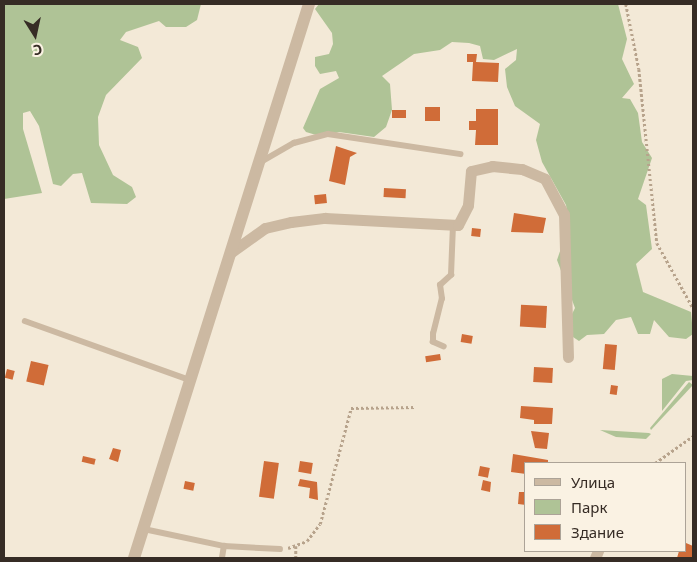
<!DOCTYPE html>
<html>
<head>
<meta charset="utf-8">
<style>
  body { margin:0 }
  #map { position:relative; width:697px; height:562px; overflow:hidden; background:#f3e9d7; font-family:"Noto Sans",sans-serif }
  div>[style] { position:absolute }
  .green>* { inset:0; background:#afc396 }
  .building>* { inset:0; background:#d06c38; transform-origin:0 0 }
  .path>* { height:2.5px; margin-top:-1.25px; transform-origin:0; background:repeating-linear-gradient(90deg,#b7a38c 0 2.5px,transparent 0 5px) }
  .service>* { height:5.5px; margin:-2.75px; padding:0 2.75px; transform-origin:2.75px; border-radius:2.75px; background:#ccb9a2 }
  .minor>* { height:11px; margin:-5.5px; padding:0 5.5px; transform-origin:5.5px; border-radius:5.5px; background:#ccb9a2 }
  .tertiary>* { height:12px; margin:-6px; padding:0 6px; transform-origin:6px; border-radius:6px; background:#ccb9a2 }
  span { translate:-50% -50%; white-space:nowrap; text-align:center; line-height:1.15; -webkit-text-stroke:4px #faf2e3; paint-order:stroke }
  .frame { position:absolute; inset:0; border:5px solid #362c25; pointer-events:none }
  .legend { position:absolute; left:524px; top:462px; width:162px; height:90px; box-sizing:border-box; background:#faf2e3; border:1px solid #aca397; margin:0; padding:6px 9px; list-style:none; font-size:15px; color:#362c25 }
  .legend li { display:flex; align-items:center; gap:10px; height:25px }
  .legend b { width:25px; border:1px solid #aca397 }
  .north { position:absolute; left:10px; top:10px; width:50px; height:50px; -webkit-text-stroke:4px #faf2e3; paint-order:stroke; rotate:170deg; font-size:14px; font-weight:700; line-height:20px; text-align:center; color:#362c25 }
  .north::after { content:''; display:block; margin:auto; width:18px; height:22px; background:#362c25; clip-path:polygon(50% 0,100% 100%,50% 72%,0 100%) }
</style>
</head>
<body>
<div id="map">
  <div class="green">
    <div style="clip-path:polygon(4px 4px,201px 4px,197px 20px,186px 27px,166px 27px,159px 21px,126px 32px,120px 40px,138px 47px,142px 58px,106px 95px,98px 117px,99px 145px,113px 175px,132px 187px,136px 197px,127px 204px,91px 203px,82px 173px,73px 174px,61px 186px,53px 184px,39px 126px,30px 111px,23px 113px,23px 129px,42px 193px,4px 199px)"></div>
    <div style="clip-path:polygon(319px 4px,618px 4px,627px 39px,622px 59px,634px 84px,622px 98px,630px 99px,638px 113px,642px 142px,652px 158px,638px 199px,646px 205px,652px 249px,636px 264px,643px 292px,691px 312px,693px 334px,686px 339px,669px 337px,654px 320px,650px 334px,638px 334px,631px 317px,616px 320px,604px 334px,587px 335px,579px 341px,570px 335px,568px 322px,575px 308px,557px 260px,569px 225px,566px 205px,542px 162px,536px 140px,540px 124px,515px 106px,507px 87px,505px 69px,516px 60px,517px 49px,494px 60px,483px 59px,480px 46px,469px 43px,452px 42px,440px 50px,414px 54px,382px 76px,390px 84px,392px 110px,386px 127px,374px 137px,339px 132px,323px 137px,306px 132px,303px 128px,320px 89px,339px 78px,336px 71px,320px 74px,315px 66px,315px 57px,329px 54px,333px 44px,332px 33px,315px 9px)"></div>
    <div style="clip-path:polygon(672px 374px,693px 376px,693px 380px,686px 381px,662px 411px,662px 379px)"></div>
    <div style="clip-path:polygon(689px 382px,693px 385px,651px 430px,650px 428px)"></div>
    <div style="clip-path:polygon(600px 430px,649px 433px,651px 434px,646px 439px,616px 437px)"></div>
  </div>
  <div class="building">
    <div style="clip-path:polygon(467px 54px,477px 54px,476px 62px,499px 63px,498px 82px,472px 81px,473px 62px,467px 62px)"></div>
    <div style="left:425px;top:107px;width:15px;height:14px"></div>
    <div style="clip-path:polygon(476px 109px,498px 109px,498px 145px,475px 145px,476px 130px,469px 130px,469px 121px,476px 121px)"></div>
    <div style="left:392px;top:110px;width:14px;height:8px"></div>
    <div style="clip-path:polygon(336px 146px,357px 153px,350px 157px,345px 185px,329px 181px)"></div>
    <div style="left:384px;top:188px;width:22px;height:9px;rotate:3deg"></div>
    <div style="left:326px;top:194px;width:9px;height:12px;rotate:84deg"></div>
    <div style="clip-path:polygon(514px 213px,546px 218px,543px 233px,511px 232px)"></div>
    <div style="left:472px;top:228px;width:9px;height:8px;rotate:6deg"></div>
    <div style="left:547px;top:306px;width:22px;height:26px;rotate:93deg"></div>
    <div style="left:462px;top:334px;width:11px;height:8px;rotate:10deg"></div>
    <div style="left:605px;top:344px;width:12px;height:25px;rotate:5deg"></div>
    <div style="left:440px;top:354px;width:6px;height:15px;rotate:81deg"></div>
    <div style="left:31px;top:361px;width:18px;height:21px;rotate:13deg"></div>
    <div style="left:534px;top:367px;width:19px;height:15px;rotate:3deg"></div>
    <div style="left:7px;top:369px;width:8px;height:9px;rotate:14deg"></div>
    <div style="left:611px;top:385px;width:7px;height:9px;rotate:8deg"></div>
    <div style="clip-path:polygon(521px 406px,553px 408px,552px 424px,534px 424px,534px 420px,520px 418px)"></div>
    <div style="clip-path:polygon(531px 431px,549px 433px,547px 449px,535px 448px)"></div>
    <div style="clip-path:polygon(113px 448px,121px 450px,118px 462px,109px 459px)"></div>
    <div style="clip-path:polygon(513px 454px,548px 460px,548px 463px,526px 463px,526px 474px,511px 472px)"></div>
    <div style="left:83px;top:456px;width:13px;height:6px;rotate:13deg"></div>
    <div style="left:264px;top:461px;width:15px;height:36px;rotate:8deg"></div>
    <div style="left:300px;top:461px;width:13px;height:11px;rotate:9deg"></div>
    <div style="left:480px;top:466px;width:10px;height:10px;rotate:11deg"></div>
    <div style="clip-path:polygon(300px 479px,317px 482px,318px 500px,309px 498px,310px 488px,298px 486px)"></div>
    <div style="clip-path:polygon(483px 480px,491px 482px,490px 492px,481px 490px)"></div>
    <div style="left:185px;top:481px;width:10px;height:8px;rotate:11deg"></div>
    <div style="clip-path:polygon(519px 492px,526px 492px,526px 505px,518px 504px)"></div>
    <div style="clip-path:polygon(686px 543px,693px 546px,693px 558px,677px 558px,679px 551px,686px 551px)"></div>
  </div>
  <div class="path">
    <div style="left:626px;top:4px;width:66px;rotate:78.7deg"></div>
    <div style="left:639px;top:69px;width:175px;rotate:84.1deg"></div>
    <div style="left:657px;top:243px;width:74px;rotate:61deg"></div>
    <div style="left:655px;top:463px;width:47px;rotate:-35.4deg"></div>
    <div style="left:296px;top:546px;width:12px;rotate:90deg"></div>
    <div style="left:288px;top:548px;width:20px;rotate:-20deg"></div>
    <div style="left:307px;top:541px;width:21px;rotate:-53deg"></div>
    <div style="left:320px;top:524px;width:120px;rotate:-75deg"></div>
    <div style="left:351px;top:408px;width:65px;rotate:-0.9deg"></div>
  </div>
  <div class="service">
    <div style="left:261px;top:162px;width:38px;rotate:-30deg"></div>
    <div style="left:294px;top:143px;width:35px;rotate:-15deg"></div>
    <div style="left:328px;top:134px;width:134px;rotate:8.6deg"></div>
    <div style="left:25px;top:321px;width:175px;rotate:19.7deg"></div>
    <div style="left:444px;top:347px;width:12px;rotate:-156deg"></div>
    <div style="left:433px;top:342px;width:8px;rotate:-90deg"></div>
    <div style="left:433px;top:334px;width:36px;rotate:-76deg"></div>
    <div style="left:442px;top:299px;width:14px;rotate:-98deg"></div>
    <div style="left:440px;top:285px;width:15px;rotate:-42deg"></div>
    <div style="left:451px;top:275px;width:49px;rotate:-87.7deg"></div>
    <div style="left:144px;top:529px;width:82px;rotate:12deg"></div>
    <div style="left:224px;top:546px;width:56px;rotate:3.1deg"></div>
    <div style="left:222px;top:558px;width:12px;rotate:-81deg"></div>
  </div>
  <div class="minor">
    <div style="left:230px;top:253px;width:43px;rotate:-35.5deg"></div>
    <div style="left:265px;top:228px;width:27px;rotate:-13deg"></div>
    <div style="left:291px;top:222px;width:34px;rotate:-7deg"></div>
    <div style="left:325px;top:218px;width:133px;rotate:3deg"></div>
    <div style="left:458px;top:225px;width:22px;rotate:-63deg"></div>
    <div style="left:468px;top:205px;width:34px;rotate:-85deg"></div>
    <div style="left:471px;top:171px;width:22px;rotate:-13deg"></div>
    <div style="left:492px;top:166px;width:30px;rotate:6deg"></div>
    <div style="left:522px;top:169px;width:25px;rotate:23deg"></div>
    <div style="left:545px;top:179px;width:40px;rotate:62deg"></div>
    <div style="left:564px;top:214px;width:143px;rotate:88.4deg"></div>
    <div style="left:595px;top:558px;width:8px;rotate:-67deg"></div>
  </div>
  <div class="tertiary">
    <div style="left:134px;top:558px;width:581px;rotate:-72.47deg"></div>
  </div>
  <div class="frame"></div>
  <ul class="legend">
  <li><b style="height:6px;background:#ccb9a2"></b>Улица</li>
  <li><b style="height:14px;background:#afc396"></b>Парк</li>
  <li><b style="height:14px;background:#d06c38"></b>Здание</li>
  </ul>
  <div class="north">С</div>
</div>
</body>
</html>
